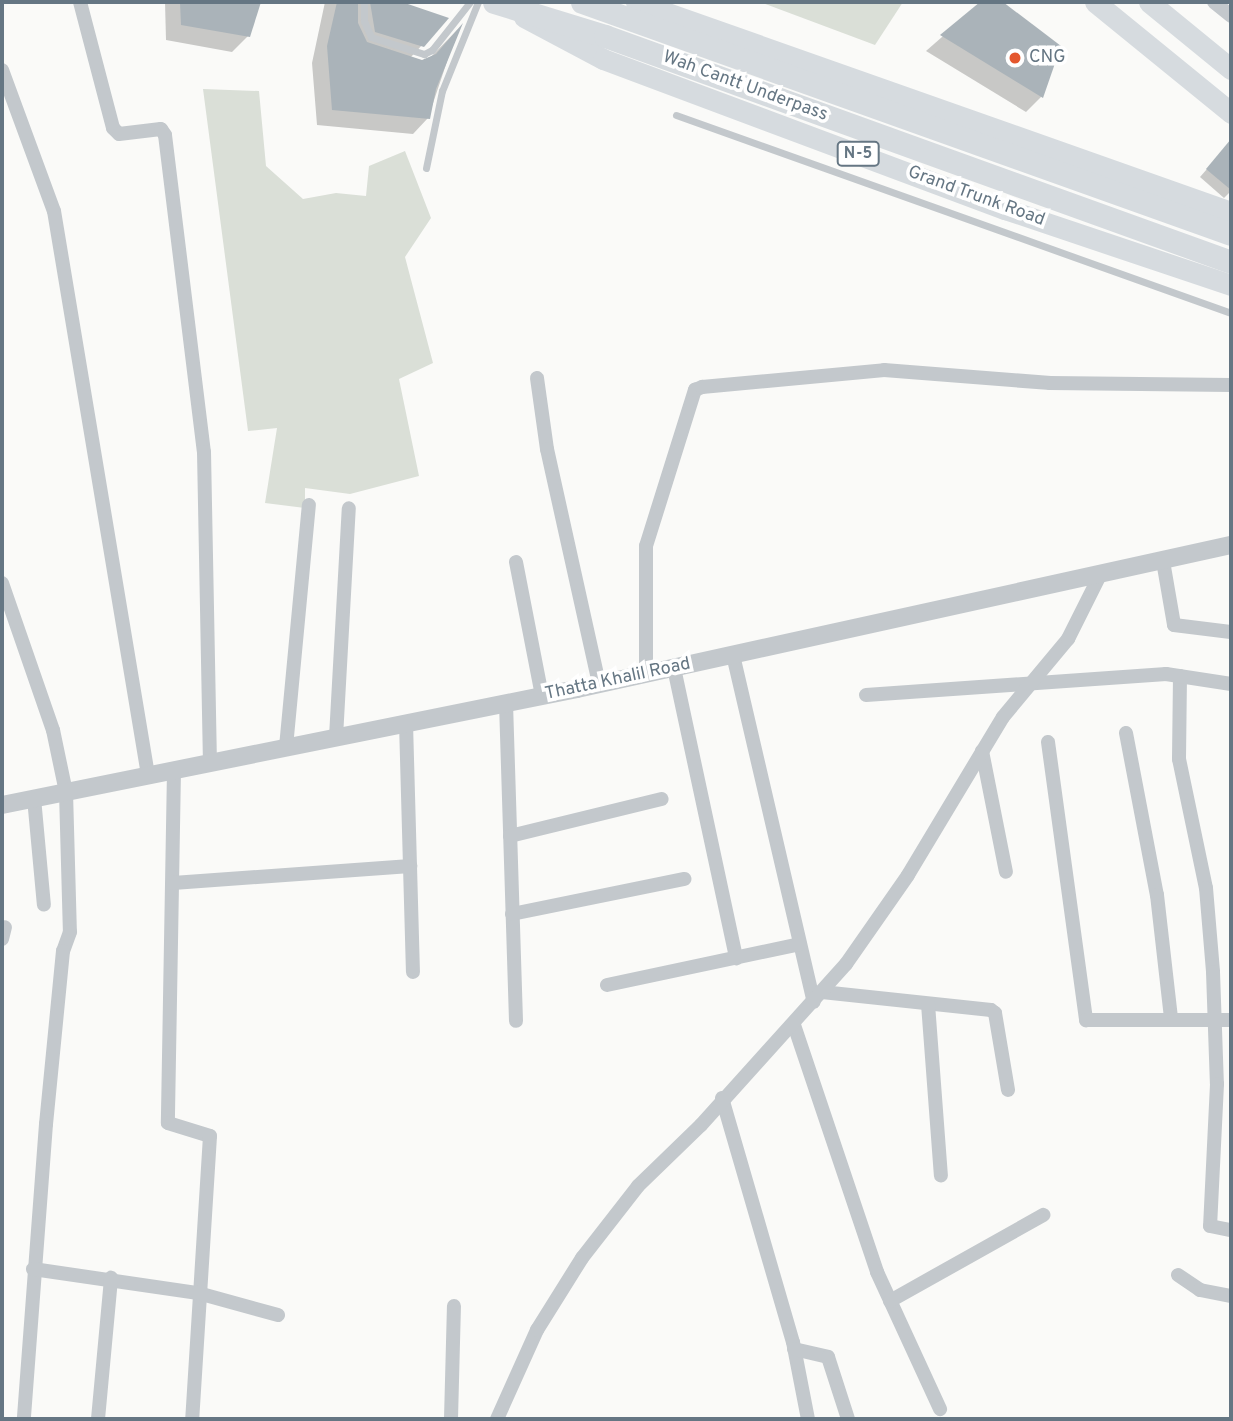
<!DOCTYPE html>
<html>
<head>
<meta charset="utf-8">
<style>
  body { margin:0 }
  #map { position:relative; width:1233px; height:1421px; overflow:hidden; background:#fafaf8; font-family:Overpass,sans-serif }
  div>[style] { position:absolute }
  .green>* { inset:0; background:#dadfd7 }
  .shadow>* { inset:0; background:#0003 }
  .building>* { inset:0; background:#aab3b9 }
  .service>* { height:7px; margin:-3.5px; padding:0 3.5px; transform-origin:3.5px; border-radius:3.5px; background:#c3c8cc }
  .minor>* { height:14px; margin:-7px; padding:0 7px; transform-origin:7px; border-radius:7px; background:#c3c8cc }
  .tertiary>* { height:18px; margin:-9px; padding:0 9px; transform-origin:9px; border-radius:9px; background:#c3c8cc }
  .primary>* { height:21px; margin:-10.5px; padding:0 10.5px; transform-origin:10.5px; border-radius:10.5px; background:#d6dbdf }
  .trunk>* { height:23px; margin:-11.5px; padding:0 11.5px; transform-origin:11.5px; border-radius:11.5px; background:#d6dbdf }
  .dots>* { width:19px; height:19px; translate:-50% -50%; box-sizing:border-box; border:4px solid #fff; border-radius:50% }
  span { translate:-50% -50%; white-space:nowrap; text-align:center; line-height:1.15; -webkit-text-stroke:7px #fff; paint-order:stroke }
  .shield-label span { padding:2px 5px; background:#fff; border:2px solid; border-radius:5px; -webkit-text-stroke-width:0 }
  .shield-label { font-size:16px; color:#657683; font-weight:700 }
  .poi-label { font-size:18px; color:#657683 }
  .left { translate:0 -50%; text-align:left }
  .street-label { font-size:18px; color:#657683 }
  .frame { position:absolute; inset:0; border:4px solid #657683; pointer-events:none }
</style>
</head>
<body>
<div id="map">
  <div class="green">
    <div style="clip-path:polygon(760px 2px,903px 2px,875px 45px)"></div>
    <div style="clip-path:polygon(203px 89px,259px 91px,266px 166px,303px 199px,336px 193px,366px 196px,369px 166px,405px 151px,431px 218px,405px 257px,433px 363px,399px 379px,419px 476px,350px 494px,305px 488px,305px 508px,265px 503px,277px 428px,248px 431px)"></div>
  </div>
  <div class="shadow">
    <div style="clip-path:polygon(165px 2px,259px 2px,248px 36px,232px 52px,166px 40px)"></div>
    <div style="clip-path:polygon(325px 2px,396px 2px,446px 19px,411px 57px,426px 62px,458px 29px,428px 118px,413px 134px,317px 125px,312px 63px)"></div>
    <div style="clip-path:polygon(982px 2px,1000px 2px,1059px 46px,1041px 97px,1026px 112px,926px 51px)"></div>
    <div style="clip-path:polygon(1227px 146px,1231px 149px,1231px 191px,1224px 198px,1200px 177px)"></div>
  </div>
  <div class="building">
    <div style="clip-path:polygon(180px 2px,261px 2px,250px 37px,181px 25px)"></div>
    <div style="clip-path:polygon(337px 2px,358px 2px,358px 23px,367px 42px,422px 60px,436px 54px,463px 23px,436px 89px,430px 119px,332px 110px,327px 46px)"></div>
    <div style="clip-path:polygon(370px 2px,402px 2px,449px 18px,424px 47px,375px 32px)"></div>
    <div style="clip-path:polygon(980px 2px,1003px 2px,1061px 46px,1043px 98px,940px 35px)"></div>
    <div style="clip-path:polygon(1231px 139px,1231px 190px,1206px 169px)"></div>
  </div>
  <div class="service">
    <div style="left:364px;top:2px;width:19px;rotate:90deg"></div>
    <div style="left:364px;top:21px;width:17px;rotate:66deg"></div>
    <div style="left:371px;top:37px;width:56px;rotate:17.8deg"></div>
    <div style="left:424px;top:54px;width:9px;rotate:-27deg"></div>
    <div style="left:432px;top:50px;width:61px;rotate:-51.6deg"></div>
    <div style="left:676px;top:115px;width:589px;rotate:19.63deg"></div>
    <div style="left:426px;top:168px;width:79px;rotate:-78.3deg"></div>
    <div style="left:442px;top:91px;width:96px;rotate:-68deg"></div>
  </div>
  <div class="minor">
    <div style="left:80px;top:2px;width:130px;rotate:75.3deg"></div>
    <div style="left:113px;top:128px;width:8px;rotate:45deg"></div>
    <div style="left:119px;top:134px;width:42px;rotate:-6.8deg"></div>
    <div style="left:161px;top:129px;width:7px;rotate:56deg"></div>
    <div style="left:165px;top:135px;width:319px;rotate:83deg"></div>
    <div style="left:204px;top:452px;width:311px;rotate:88.9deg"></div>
    <div style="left:1214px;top:2px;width:22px;rotate:39deg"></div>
    <div style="left:2px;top:70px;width:150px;rotate:69.8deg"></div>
    <div style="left:54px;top:211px;width:572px;rotate:80.54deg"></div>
    <div style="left:537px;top:378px;width:72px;rotate:82deg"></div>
    <div style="left:547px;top:449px;width:241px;rotate:77.5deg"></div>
    <div style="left:1163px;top:561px;width:65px;rotate:80.2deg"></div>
    <div style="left:1174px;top:625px;width:57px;rotate:7deg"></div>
    <div style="left:516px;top:562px;width:136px;rotate:79deg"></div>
    <div style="left:2px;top:583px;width:156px;rotate:70.9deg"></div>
    <div style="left:53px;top:730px;width:63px;rotate:78.2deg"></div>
    <div style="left:66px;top:792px;width:140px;rotate:88.4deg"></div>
    <div style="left:70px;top:932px;width:20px;rotate:110deg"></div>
    <div style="left:63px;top:951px;width:174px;rotate:95.6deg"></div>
    <div style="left:46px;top:1124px;width:296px;rotate:94.3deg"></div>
    <div style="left:733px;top:655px;width:356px;rotate:76.9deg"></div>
    <div style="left:674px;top:668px;width:297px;rotate:77.9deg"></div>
    <div style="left:646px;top:674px;width:128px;rotate:-90deg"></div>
    <div style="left:646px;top:546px;width:164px;rotate:-72.6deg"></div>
    <div style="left:695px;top:390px;width:8px;rotate:-23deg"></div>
    <div style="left:702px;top:387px;width:183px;rotate:-5.3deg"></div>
    <div style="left:884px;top:370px;width:167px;rotate:4.5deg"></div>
    <div style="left:1050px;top:383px;width:181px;rotate:0.6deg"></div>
    <div style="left:1180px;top:676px;width:83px;rotate:90.7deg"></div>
    <div style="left:1179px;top:759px;width:132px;rotate:78.2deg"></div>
    <div style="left:1206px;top:888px;width:84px;rotate:85.2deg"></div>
    <div style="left:1213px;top:972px;width:112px;rotate:88deg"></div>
    <div style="left:1217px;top:1084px;width:142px;rotate:92.8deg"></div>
    <div style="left:1210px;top:1226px;width:21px;rotate:11deg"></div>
    <div style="left:866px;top:695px;width:301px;rotate:-4deg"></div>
    <div style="left:1166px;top:674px;width:66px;rotate:8.7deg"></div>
    <div style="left:506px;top:703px;width:318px;rotate:88.2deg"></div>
    <div style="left:406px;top:723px;width:249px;rotate:88.4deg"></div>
    <div style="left:1126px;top:733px;width:165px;rotate:79.2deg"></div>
    <div style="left:1157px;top:895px;width:123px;rotate:83.5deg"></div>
    <div style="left:336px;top:737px;width:229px;rotate:-86.8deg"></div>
    <div style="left:1048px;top:742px;width:281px;rotate:82.2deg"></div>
    <div style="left:1086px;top:1020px;width:145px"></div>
    <div style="left:286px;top:747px;width:243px;rotate:-84.6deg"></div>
    <div style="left:982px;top:751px;width:123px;rotate:78.8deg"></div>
    <div style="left:174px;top:770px;width:353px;rotate:91deg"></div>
    <div style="left:168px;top:1123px;width:44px;rotate:17.2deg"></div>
    <div style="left:210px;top:1136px;width:284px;rotate:93.6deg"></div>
    <div style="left:34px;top:798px;width:107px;rotate:84.7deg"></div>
    <div style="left:510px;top:836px;width:156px;rotate:-13.7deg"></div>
    <div style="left:173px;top:883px;width:238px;rotate:-4.1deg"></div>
    <div style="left:512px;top:914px;width:176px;rotate:-11.5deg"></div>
    <div style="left:2px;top:939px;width:12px;rotate:-76deg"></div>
    <div style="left:607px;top:985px;width:197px;rotate:-12deg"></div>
    <div style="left:822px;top:992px;width:170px;rotate:6.1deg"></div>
    <div style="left:991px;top:1010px;width:5px;rotate:37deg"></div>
    <div style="left:995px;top:1013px;width:78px;rotate:80.4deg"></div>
    <div style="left:928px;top:1004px;width:172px;rotate:85.7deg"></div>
    <div style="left:794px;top:1025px;width:261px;rotate:71.4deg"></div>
    <div style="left:877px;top:1272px;width:151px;rotate:65.3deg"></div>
    <div style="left:722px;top:1098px;width:254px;rotate:73.8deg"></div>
    <div style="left:793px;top:1342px;width:78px;rotate:79deg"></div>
    <div style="left:33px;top:1269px;width:167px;rotate:8.3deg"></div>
    <div style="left:198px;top:1293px;width:83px;rotate:15.4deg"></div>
    <div style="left:1178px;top:1275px;width:27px;rotate:34deg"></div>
    <div style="left:1200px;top:1290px;width:32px;rotate:11deg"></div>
    <div style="left:890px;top:1301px;width:176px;rotate:-29.3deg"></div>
    <div style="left:794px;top:1349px;width:35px;rotate:13deg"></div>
    <div style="left:828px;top:1357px;width:65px;rotate:72.1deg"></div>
    <div style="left:98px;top:1419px;width:142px;rotate:-84.7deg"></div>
    <div style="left:451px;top:1419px;width:113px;rotate:-88.5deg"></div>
    <div style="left:497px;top:1419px;width:98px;rotate:-65.8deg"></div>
    <div style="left:537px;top:1330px;width:85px;rotate:-58deg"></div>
    <div style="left:582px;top:1258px;width:91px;rotate:-52.1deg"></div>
    <div style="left:638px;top:1186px;width:88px;rotate:-44.1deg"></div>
    <div style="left:701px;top:1125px;width:217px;rotate:-48deg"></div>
    <div style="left:846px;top:964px;width:108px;rotate:-55.1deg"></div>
    <div style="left:908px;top:875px;width:184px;rotate:-59deg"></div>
    <div style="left:1003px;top:717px;width:102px;rotate:-50.2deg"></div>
    <div style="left:1068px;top:639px;width:72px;rotate:-63.4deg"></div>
  </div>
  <div class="tertiary">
    <div style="left:2px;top:805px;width:587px;rotate:-11.41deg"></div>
    <div style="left:577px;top:689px;width:670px;rotate:-12.42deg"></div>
  </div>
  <div class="primary">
    <div style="left:636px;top:2px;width:631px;rotate:19.44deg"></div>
    <div style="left:1095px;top:2px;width:176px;rotate:39.2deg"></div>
    <div style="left:1149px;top:2px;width:106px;rotate:39.3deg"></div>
    <div style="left:524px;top:17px;width:89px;rotate:28deg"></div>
    <div style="left:603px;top:59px;width:429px;rotate:20.5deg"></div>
    <div style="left:1005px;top:209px;width:238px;rotate:18.6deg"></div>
  </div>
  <div class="trunk">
    <div style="left:494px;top:2px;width:116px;rotate:17deg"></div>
    <div style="left:605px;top:36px;width:666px;rotate:19.85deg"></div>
    <div style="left:582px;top:2px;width:689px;rotate:19.67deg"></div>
  </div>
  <div class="dots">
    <div style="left:1015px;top:58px;background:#e4572e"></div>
  </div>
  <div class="shield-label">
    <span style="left:858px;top:154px">N-5</span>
  </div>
  <div class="poi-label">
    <span class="left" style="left:1029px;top:58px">CNG</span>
  </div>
  <div class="street-label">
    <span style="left:745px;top:87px;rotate:20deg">Wah Cantt Underpass</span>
    <span style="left:976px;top:197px;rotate:20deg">Grand Trunk Road</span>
    <span style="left:618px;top:680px;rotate:-12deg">Thatta Khalil Road</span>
  </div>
  <div class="frame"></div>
</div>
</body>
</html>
